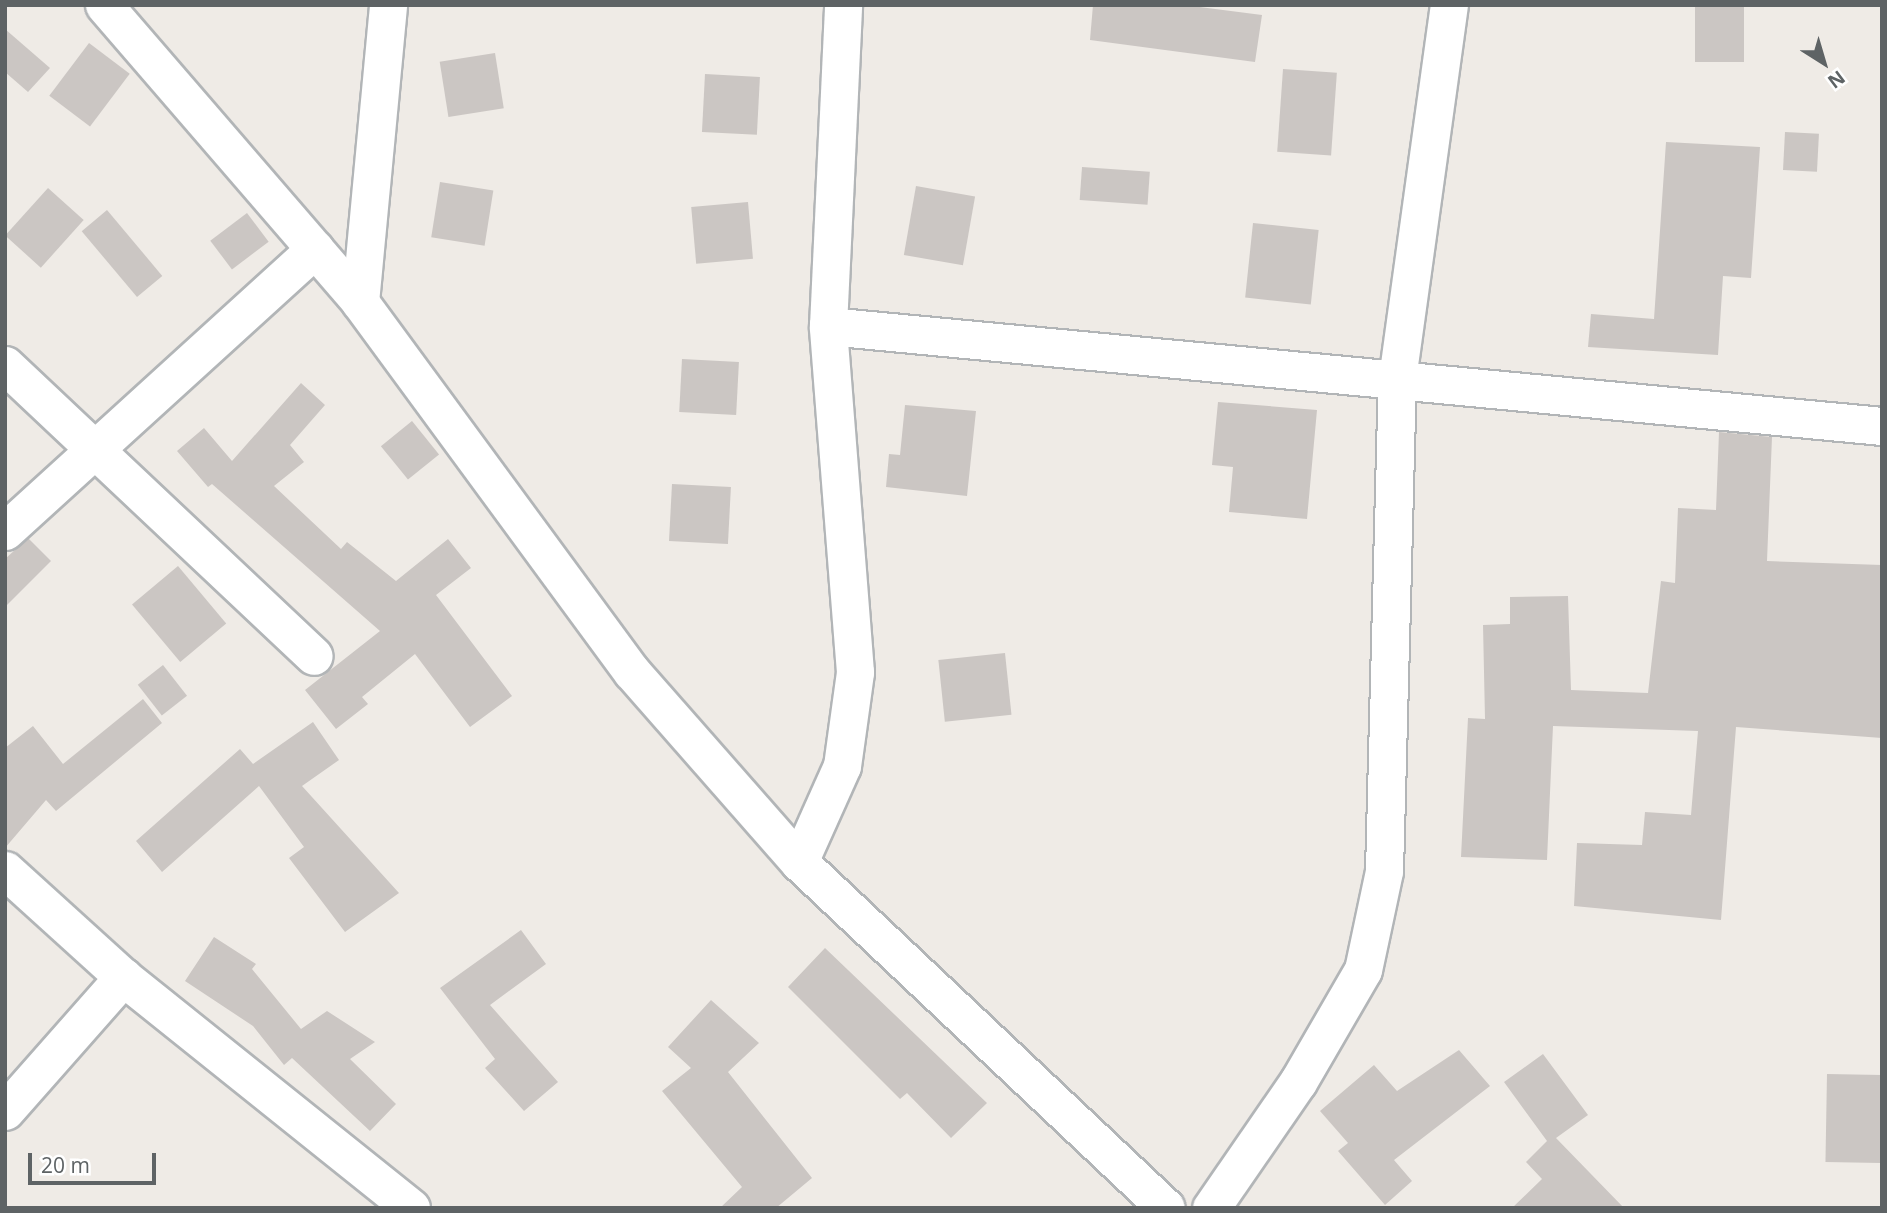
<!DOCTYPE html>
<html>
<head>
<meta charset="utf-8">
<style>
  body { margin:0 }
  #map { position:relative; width:1887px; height:1213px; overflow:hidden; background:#efebe6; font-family:"Open Sans",sans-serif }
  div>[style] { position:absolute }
  .building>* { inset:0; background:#cbc6c3; transform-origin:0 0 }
  .roads { filter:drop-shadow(2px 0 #b2b5b7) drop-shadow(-2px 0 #b2b5b7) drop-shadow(0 2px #b2b5b7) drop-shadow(0 -2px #b2b5b7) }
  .street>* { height:37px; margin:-18.5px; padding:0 18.5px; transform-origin:18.5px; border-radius:18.5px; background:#fff }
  span { translate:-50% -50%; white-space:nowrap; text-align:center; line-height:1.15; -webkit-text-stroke:5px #fff; paint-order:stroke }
  .frame { position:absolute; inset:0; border:7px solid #5e6365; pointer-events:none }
  .north { position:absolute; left:1789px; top:28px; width:70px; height:70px; -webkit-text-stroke:5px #fff; paint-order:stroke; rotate:143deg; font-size:19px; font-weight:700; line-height:28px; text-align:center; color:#5e6365 }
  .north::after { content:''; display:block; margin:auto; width:24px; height:32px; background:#5e6365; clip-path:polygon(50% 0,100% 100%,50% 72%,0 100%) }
  .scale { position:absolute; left:28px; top:1153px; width:128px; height:32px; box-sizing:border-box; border:4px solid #5e6365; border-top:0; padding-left:9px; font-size:21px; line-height:24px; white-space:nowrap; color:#5e6365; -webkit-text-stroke:5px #fff; paint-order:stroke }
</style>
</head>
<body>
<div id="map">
  <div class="building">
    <div style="clip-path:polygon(1093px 5px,1184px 5px,1262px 15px,1255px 62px,1090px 40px)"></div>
    <div style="left:1695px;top:5px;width:49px;height:57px"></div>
    <div style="clip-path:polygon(5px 29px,50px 68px,28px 92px,5px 72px)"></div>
    <div style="left:89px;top:43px;width:51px;height:66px;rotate:37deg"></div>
    <div style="left:495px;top:53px;width:56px;height:56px;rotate:81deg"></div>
    <div style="left:1283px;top:69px;width:54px;height:83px;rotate:4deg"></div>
    <div style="left:705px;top:74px;width:55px;height:58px;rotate:3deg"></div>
    <div style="left:1785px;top:132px;width:34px;height:38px;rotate:3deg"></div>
    <div style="clip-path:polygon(1666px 142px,1760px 147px,1751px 278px,1723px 276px,1718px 355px,1588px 347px,1591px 314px,1654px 319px)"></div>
    <div style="left:1082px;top:167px;width:68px;height:33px;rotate:4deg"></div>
    <div style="left:440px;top:182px;width:54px;height:56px;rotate:9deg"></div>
    <div style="left:916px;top:186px;width:60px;height:70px;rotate:10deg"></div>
    <div style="left:48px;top:188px;width:48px;height:64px;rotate:42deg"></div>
    <div style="left:748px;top:202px;width:57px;height:57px;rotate:85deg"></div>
    <div style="left:107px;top:210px;width:86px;height:33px;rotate:50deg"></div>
    <div style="left:247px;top:213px;width:36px;height:46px;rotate:53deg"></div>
    <div style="left:1253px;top:223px;width:66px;height:75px;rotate:6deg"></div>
    <div style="left:682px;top:359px;width:57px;height:53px;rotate:3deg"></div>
    <div style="clip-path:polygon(301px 383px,325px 405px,290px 445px,304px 462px,274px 486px,341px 549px,347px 542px,396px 581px,448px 539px,471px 568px,436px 595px,512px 696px,470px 727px,415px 654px,362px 697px,368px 704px,336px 729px,305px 690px,380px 631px,212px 484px,208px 487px,177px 451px,204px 428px,232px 461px)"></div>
    <div style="clip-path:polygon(1218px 402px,1317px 410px,1307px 519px,1229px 512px,1233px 467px,1212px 465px)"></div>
    <div style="clip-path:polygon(905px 405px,976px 411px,967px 496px,886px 487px,889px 454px,900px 455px)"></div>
    <div style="left:412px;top:421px;width:43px;height:40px;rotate:51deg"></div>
    <div style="clip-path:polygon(1719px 432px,1772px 437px,1767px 561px,1882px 565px,1882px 738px,1736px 727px,1721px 920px,1574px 906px,1577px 843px,1642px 845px,1645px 812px,1691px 815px,1698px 731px,1553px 726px,1547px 860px,1461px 857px,1468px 718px,1485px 719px,1483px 625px,1510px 624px,1510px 597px,1568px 596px,1571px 690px,1648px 693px,1661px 581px,1675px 583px,1678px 508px,1716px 510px)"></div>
    <div style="left:672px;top:484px;width:59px;height:57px;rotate:3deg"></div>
    <div style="clip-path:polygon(28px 538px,51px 561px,5px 607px,5px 559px)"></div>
    <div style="left:178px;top:566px;width:75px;height:60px;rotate:50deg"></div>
    <div style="left:1005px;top:653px;width:62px;height:67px;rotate:84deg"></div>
    <div style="left:163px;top:665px;width:39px;height:32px;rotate:52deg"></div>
    <div style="clip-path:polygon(143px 699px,162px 723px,56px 811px,46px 800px,5px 848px,5px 748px,33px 726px,63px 764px)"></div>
    <div style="clip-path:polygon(313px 722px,339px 760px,302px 786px,399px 893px,345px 932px,289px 858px,304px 847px,259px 786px,162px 872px,136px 841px,240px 749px,253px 764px)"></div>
    <div style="clip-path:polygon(521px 930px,546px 964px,490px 1005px,558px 1082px,524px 1111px,485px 1068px,495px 1059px,440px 988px)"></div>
    <div style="clip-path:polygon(214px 937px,256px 964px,252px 969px,301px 1029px,327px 1011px,375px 1042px,350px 1059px,396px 1104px,370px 1131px,292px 1058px,284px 1065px,253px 1026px,185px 981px)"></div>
    <div style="clip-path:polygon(825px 948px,987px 1103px,951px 1138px,907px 1093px,900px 1099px,788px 987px)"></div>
    <div style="clip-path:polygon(711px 1000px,759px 1043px,728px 1072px,812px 1178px,776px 1208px,720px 1208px,742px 1187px,662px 1091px,691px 1068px,668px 1047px)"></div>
    <div style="clip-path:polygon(1459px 1050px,1490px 1086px,1394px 1160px,1412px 1181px,1385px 1205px,1338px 1151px,1348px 1143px,1320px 1111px,1374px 1065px,1397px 1091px)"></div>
    <div style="clip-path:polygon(1543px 1054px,1588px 1115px,1556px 1138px,1624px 1208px,1512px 1208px,1542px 1179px,1526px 1162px,1547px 1141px,1504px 1082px)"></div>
    <div style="left:1827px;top:1074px;width:55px;height:88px;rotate:1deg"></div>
  </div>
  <div class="roads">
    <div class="street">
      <div style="left:104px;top:5px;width:392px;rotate:49.2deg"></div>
      <div style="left:360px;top:302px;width:459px;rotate:53.7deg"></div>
      <div style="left:632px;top:672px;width:253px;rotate:48.7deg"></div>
      <div style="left:799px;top:862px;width:504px;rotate:43.31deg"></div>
      <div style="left:360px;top:302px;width:298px;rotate:-84.6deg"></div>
      <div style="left:828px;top:326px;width:1059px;rotate:5.42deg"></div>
      <div style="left:5px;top:365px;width:424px;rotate:43.3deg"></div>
      <div style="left:5px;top:531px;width:419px;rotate:-42.3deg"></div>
      <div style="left:799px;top:862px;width:105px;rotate:-65.9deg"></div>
      <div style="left:842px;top:766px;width:95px;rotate:-82.1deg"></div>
      <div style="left:855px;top:672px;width:347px;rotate:-94.5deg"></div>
      <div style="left:828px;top:326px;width:321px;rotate:-87.3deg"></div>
      <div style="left:5px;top:870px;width:159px;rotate:42.2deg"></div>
      <div style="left:123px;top:977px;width:369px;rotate:38.7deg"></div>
      <div style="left:5px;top:1111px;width:179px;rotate:-48.6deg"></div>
      <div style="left:1211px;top:1208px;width:153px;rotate:-55.4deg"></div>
      <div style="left:1298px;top:1082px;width:129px;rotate:-59.9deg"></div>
      <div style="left:1363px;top:970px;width:101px;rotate:-78deg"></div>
      <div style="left:1384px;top:871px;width:492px;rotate:-88.5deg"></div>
      <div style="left:1397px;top:379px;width:378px;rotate:-82.1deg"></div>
    </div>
  </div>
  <div class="frame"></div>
  <div class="north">N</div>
  <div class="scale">20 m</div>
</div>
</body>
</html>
